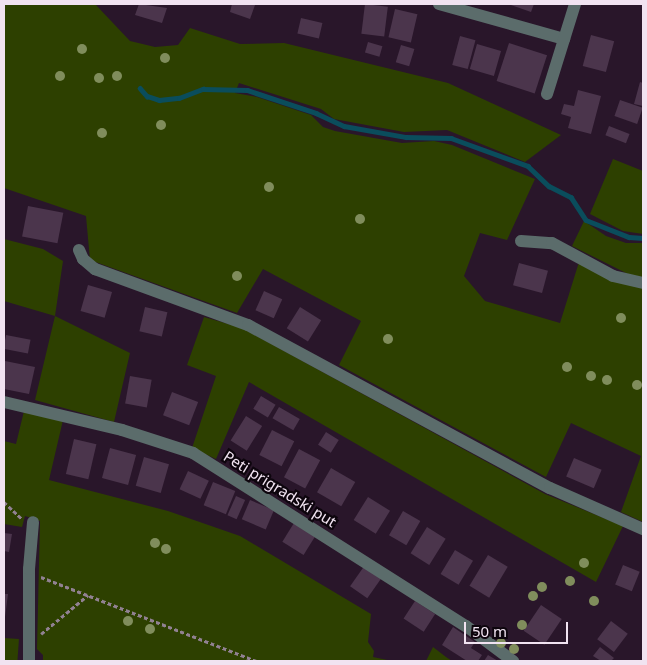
<!DOCTYPE html>
<html>
<head>
<meta charset="utf-8">
<style>
  body { margin:0 }
  #map { position:relative; width:647px; height:665px; overflow:hidden; background:#29162a; font-family:"Noto Sans",sans-serif }
  div>[style] { position:absolute }
  .green>* { inset:0; background:#2d4000; transform-origin:0 0 }
  .stream>* { height:4.5px; margin:-2.25px; padding:0 2.25px; transform-origin:2.25px; border-radius:2.25px; background:#0a4d5c }
  .building>* { inset:0; background:#4b354c; transform-origin:0 0 }
  .path>* { height:2.5px; margin-top:-1.25px; transform-origin:0; background:repeating-linear-gradient(90deg,#918192 0 4px,transparent 0 6.5px) }
  .minor>* { height:12px; margin:-6px; padding:0 6px; transform-origin:6px; border-radius:6px; background:#5b6c6b }
  .trees>* { width:10px; height:10px; margin:-5px; border-radius:50%; background:#808d5c }
  span { translate:-50% -50%; white-space:nowrap; text-align:center; line-height:1.15; -webkit-text-stroke:4.5px #0d050d; paint-order:stroke }
  .street-label { font-size:15px; color:#f1e3f1 }
  .frame { position:absolute; inset:0; border:5px solid #f1e3f1; pointer-events:none }
  .scale { position:absolute; left:464px; top:622px; width:104px; height:22px; box-sizing:border-box; border:2px solid #f1e3f1; border-top:0; padding-left:6px; font-size:15px; line-height:18px; white-space:nowrap; color:#f1e3f1; -webkit-text-stroke:4px #0d050d; paint-order:stroke }
</style>
</head>
<body>
<div id="map">
  <div class="green">
    <div style="clip-path:polygon(4px 4px,95px 4px,130px 41px,155px 47px,178px 45px,190px 28px,240px 44px,284px 43px,448px 83px,561px 135px,525px 162px,447px 130px,404px 132px,334px 119px,321px 109px,239px 83px,235px 93px,257px 97px,311px 115px,323px 127px,335px 131px,402px 143px,434px 141px,452px 145px,535px 179px,507px 240px,480px 233px,464px 276px,485px 301px,560px 323px,579px 262px,643px 288px,643px 522px,621px 512px,641px 456px,571px 423px,546px 477px,339px 365px,361px 321px,263px 269px,237px 313px,90px 260px,86px 216px,4px 188px)"></div>
    <div style="clip-path:polygon(613px 159px,643px 171px,643px 234px,623px 231px,590px 214px)"></div>
    <div style="clip-path:polygon(584px 221px,606px 236px,626px 243px,643px 243px,643px 278px,634px 277px,572px 246px)"></div>
    <div style="clip-path:polygon(4px 239px,43px 249px,63px 261px,55px 316px,130px 353px,114px 422px,35px 400px,55px 316px,4px 301px)"></div>
    <div style="clip-path:polygon(204px 317px,242px 328px,545px 494px,623px 526px,596px 582px,249px 382px,216px 459px,192px 448px,216px 376px,187px 365px)"></div>
    <div style="clip-path:polygon(24px 411px,63px 420px,49px 480px,168px 511px,240px 536px,371px 614px,368px 642px,374px 651px,373px 657px,392px 661px,43px 661px,43px 655px,37px 649px,40px 521px,25px 516px,22px 527px,4px 524px,4px 441px,16px 444px)"></div>
    <div style="left:4px;top:638px;width:15px;height:23px;rotate:4deg"></div>
    <div style="clip-path:polygon(433px 647px,446px 657px,452px 661px,426px 661px)"></div>
  </div>
  <div class="stream">
    <div style="left:140px;top:88px;width:11px;rotate:49deg"></div>
    <div style="left:147px;top:96px;width:13px;rotate:18deg"></div>
    <div style="left:159px;top:100px;width:20px;rotate:-6deg"></div>
    <div style="left:179px;top:98px;width:26px;rotate:-21deg"></div>
    <div style="left:203px;top:89px;width:44px;rotate:1.3deg"></div>
    <div style="left:247px;top:90px;width:73px;rotate:18.4deg"></div>
    <div style="left:316px;top:113px;width:31px;rotate:25deg"></div>
    <div style="left:344px;top:126px;width:63px;rotate:10.1deg"></div>
    <div style="left:406px;top:137px;width:45px;rotate:1.3deg"></div>
    <div style="left:451px;top:138px;width:82px;rotate:20deg"></div>
    <div style="left:528px;top:166px;width:29px;rotate:44deg"></div>
    <div style="left:549px;top:186px;width:25px;rotate:27deg"></div>
    <div style="left:571px;top:197px;width:27px;rotate:57deg"></div>
    <div style="left:586px;top:220px;width:46px;rotate:21.6deg"></div>
    <div style="left:629px;top:237px;width:14px;rotate:4deg"></div>
  </div>
  <div class="building">
    <div style="clip-path:polygon(139px 4px,167px 8px,162px 23px,135px 15px)"></div>
    <div style="clip-path:polygon(232px 4px,255px 5px,250px 19px,230px 12px)"></div>
    <div style="left:365px;top:4px;width:23px;height:30px;rotate:7deg"></div>
    <div style="clip-path:polygon(508px 4px,534px 4px,531px 12px)"></div>
    <div style="left:395px;top:9px;width:23px;height:29px;rotate:13deg"></div>
    <div style="left:301px;top:18px;width:22px;height:16px;rotate:13deg"></div>
    <div style="left:591px;top:35px;width:24px;height:32px;rotate:15deg"></div>
    <div style="left:460px;top:36px;width:16px;height:30px;rotate:15deg"></div>
    <div style="left:368px;top:42px;width:15px;height:11px;rotate:16deg"></div>
    <div style="left:509px;top:43px;width:40px;height:40px;rotate:18deg"></div>
    <div style="left:477px;top:44px;width:25px;height:26px;rotate:16deg"></div>
    <div style="left:401px;top:45px;width:14px;height:18px;rotate:17deg"></div>
    <div style="clip-path:polygon(640px 82px,643px 83px,643px 106px,634px 104px)"></div>
    <div style="clip-path:polygon(578px 90px,601px 96px,591px 134px,568px 128px,571px 117px,561px 114px,564px 104px,574px 106px)"></div>
    <div style="left:620px;top:100px;width:24px;height:17px;rotate:19deg"></div>
    <div style="left:609px;top:126px;width:22px;height:10px;rotate:21deg"></div>
    <div style="left:28px;top:206px;width:36px;height:31px;rotate:11deg"></div>
    <div style="left:519px;top:263px;width:30px;height:23px;rotate:15deg"></div>
    <div style="left:88px;top:285px;width:25px;height:27px;rotate:16deg"></div>
    <div style="left:264px;top:291px;width:20px;height:21px;rotate:24deg"></div>
    <div style="left:145px;top:307px;width:23px;height:25px;rotate:13deg"></div>
    <div style="left:300px;top:307px;width:25px;height:25px;rotate:32deg"></div>
    <div style="left:6px;top:335px;width:25px;height:14px;rotate:11deg"></div>
    <div style="clip-path:polygon(5px 361px,35px 367px,29px 394px,4px 389px)"></div>
    <div style="left:130px;top:376px;width:22px;height:28px;rotate:10deg"></div>
    <div style="left:172px;top:392px;width:28px;height:25px;rotate:21deg"></div>
    <div style="left:261px;top:396px;width:17px;height:15px;rotate:31deg"></div>
    <div style="left:279px;top:407px;width:24px;height:13px;rotate:30deg"></div>
    <div style="left:246px;top:416px;width:19px;height:29px;rotate:32deg"></div>
    <div style="left:272px;top:430px;width:25px;height:28px;rotate:27deg"></div>
    <div style="left:326px;top:432px;width:15px;height:15px;rotate:32deg"></div>
    <div style="left:74px;top:439px;width:23px;height:36px;rotate:13deg"></div>
    <div style="left:110px;top:448px;width:27px;height:31px;rotate:15deg"></div>
    <div style="left:299px;top:449px;width:24px;height:32px;rotate:28deg"></div>
    <div style="left:144px;top:457px;width:26px;height:30px;rotate:16deg"></div>
    <div style="left:574px;top:458px;width:30px;height:20px;rotate:23deg"></div>
    <div style="left:331px;top:468px;width:28px;height:28px;rotate:30deg"></div>
    <div style="left:188px;top:471px;width:23px;height:20px;rotate:25deg"></div>
    <div style="left:213px;top:482px;width:24px;height:25px;rotate:22deg"></div>
    <div style="left:236px;top:496px;width:10px;height:21px;rotate:24deg"></div>
    <div style="left:368px;top:497px;width:26px;height:27px;rotate:32deg"></div>
    <div style="left:250px;top:500px;width:26px;height:21px;rotate:23deg"></div>
    <div style="left:403px;top:511px;width:20px;height:28px;rotate:30deg"></div>
    <div style="left:294px;top:523px;width:25px;height:22px;rotate:32deg"></div>
    <div style="left:427px;top:527px;width:22px;height:31px;rotate:32deg"></div>
    <div style="clip-path:polygon(4px 533px,12px 534px,9px 552px,4px 551px)"></div>
    <div style="left:455px;top:550px;width:21px;height:28px;rotate:31deg"></div>
    <div style="left:488px;top:555px;width:23px;height:36px;rotate:31deg"></div>
    <div style="left:365px;top:565px;width:21px;height:26px;rotate:35deg"></div>
    <div style="left:623px;top:565px;width:18px;height:21px;rotate:22deg"></div>
    <div style="clip-path:polygon(4px 594px,8px 594px,5px 617px,4px 617px)"></div>
    <div style="left:415px;top:601px;width:24px;height:21px;rotate:33deg"></div>
    <div style="left:541px;top:605px;width:25px;height:31px;rotate:34deg"></div>
    <div style="left:611px;top:621px;width:21px;height:23px;rotate:37deg"></div>
    <div style="clip-path:polygon(453px 627px,475px 642px,471px 648px,482px 655px,478px 661px,467px 661px,442px 645px)"></div>
    <div style="clip-path:polygon(600px 647px,614px 658px,611px 661px,601px 661px,593px 656px)"></div>
    <div style="clip-path:polygon(488px 655px,498px 661px,484px 661px)"></div>
  </div>
  <div class="path">
    <div style="left:4px;top:502px;width:25px;rotate:43deg"></div>
    <div style="left:41px;top:577px;width:232px;rotate:21.3deg"></div>
    <div style="left:41px;top:634px;width:61px;rotate:-39.7deg"></div>
  </div>
  <div class="minor">
    <div style="left:439px;top:4px;width:130px;rotate:15.6deg"></div>
    <div style="left:547px;top:94px;width:94px;rotate:-72.7deg"></div>
    <div style="left:521px;top:241px;width:31px;rotate:4deg"></div>
    <div style="left:552px;top:243px;width:69px;rotate:28.4deg"></div>
    <div style="left:613px;top:276px;width:31px;rotate:13deg"></div>
    <div style="left:79px;top:250px;width:10px;rotate:66deg"></div>
    <div style="left:83px;top:259px;width:16px;rotate:40deg"></div>
    <div style="left:95px;top:269px;width:163px;rotate:20.1deg"></div>
    <div style="left:248px;top:325px;width:343px;rotate:28.4deg"></div>
    <div style="left:550px;top:488px;width:102px;rotate:23.8deg"></div>
    <div style="left:4px;top:402px;width:121px;rotate:13.3deg"></div>
    <div style="left:122px;top:430px;width:75px;rotate:17.9deg"></div>
    <div style="left:193px;top:453px;width:323px;rotate:32.4deg"></div>
    <div style="left:466px;top:626px;width:59px;rotate:36.7deg"></div>
    <div style="left:29px;top:661px;width:92px;rotate:-90deg"></div>
    <div style="left:29px;top:569px;width:47px;rotate:-85.1deg"></div>
  </div>
  <div class="trees">
    <div style="left:82px;top:49px"></div>
    <div style="left:165px;top:58px"></div>
    <div style="left:60px;top:76px"></div>
    <div style="left:117px;top:76px"></div>
    <div style="left:99px;top:78px"></div>
    <div style="left:161px;top:125px"></div>
    <div style="left:102px;top:133px"></div>
    <div style="left:269px;top:187px"></div>
    <div style="left:360px;top:219px"></div>
    <div style="left:237px;top:276px"></div>
    <div style="left:621px;top:318px"></div>
    <div style="left:388px;top:339px"></div>
    <div style="left:567px;top:367px"></div>
    <div style="left:591px;top:376px"></div>
    <div style="left:607px;top:380px"></div>
    <div style="left:637px;top:385px"></div>
    <div style="left:155px;top:543px"></div>
    <div style="left:166px;top:549px"></div>
    <div style="left:584px;top:563px"></div>
    <div style="left:570px;top:581px"></div>
    <div style="left:542px;top:587px"></div>
    <div style="left:533px;top:596px"></div>
    <div style="left:594px;top:601px"></div>
    <div style="left:128px;top:621px"></div>
    <div style="left:522px;top:625px"></div>
    <div style="left:150px;top:629px"></div>
    <div style="left:501px;top:643px"></div>
    <div style="left:514px;top:649px"></div>
  </div>
  <div class="street-label">
    <span style="left:280px;top:489px;rotate:32deg">Peti prigradski put</span>
  </div>
  <div class="frame"></div>
  <div class="scale">50 m</div>
</div>
</body>
</html>
